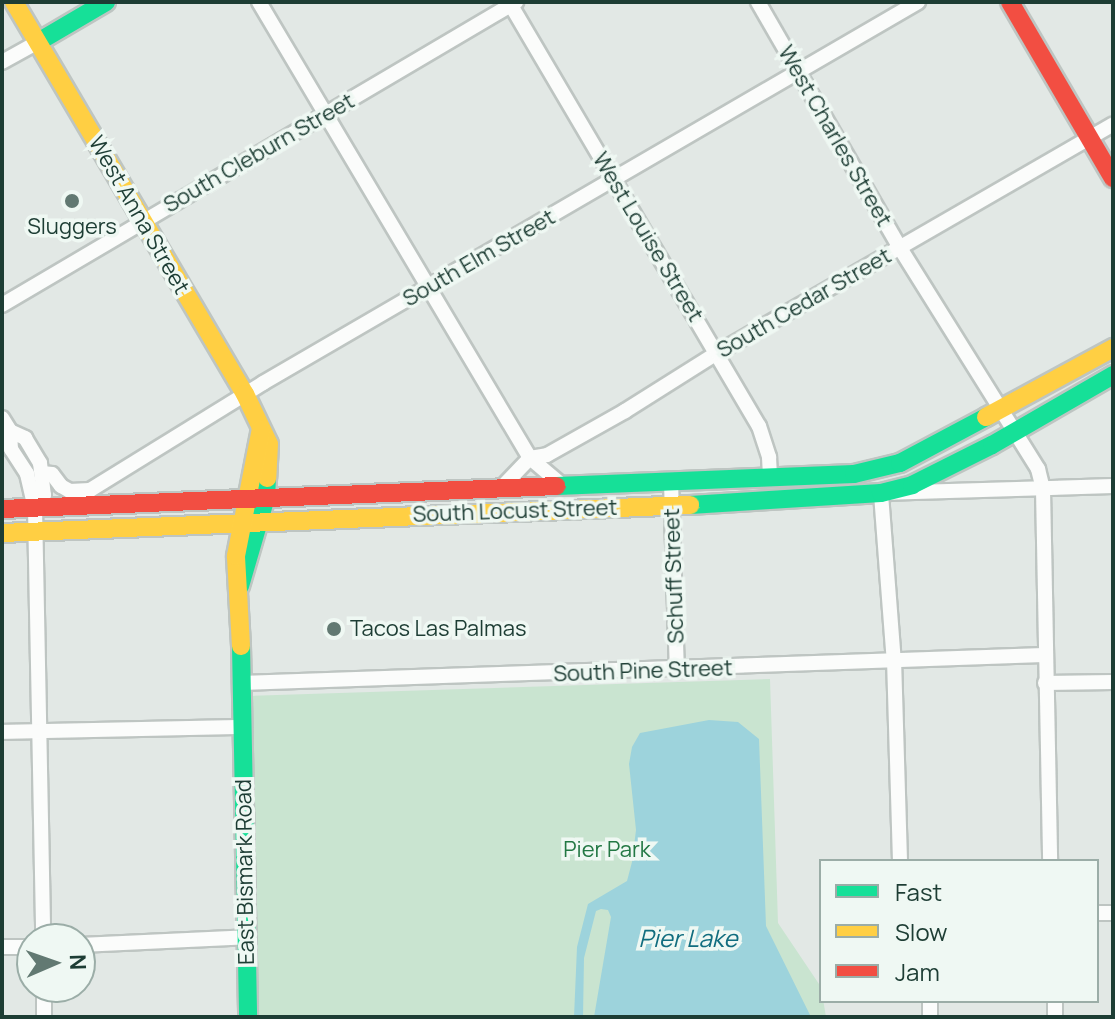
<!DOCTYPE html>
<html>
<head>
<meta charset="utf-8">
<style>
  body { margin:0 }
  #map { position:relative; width:1115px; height:1019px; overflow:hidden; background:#e2e8e5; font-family:Manrope,sans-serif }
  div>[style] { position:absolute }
  .green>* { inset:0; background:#c9e4d0 }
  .water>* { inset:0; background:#9dd3dc }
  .roads { filter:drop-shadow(2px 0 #bec5c2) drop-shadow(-2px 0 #bec5c2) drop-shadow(0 2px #bec5c2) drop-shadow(0 -2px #bec5c2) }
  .street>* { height:14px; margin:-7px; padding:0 7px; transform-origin:7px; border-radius:7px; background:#fbfcfb }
  .fast>* { height:18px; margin:-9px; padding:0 9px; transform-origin:9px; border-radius:9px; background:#16e098 }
  .slow>* { height:18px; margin:-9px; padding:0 9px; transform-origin:9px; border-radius:9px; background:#ffcf43 }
  .jam>* { height:18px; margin:-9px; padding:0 9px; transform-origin:9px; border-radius:9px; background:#f24e42 }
  .dots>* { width:22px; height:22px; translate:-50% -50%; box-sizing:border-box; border:4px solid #eff8f3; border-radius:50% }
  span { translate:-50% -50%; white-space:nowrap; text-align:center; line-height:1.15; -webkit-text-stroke:7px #eff8f3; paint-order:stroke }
  .street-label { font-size:22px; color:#1d3d34 }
  .poi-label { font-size:22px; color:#1d3d34 }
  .left { translate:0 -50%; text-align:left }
  .park-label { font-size:22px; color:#237844 }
  .water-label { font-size:24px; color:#116d7f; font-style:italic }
  .frame { position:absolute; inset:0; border:4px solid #1d3d34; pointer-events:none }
  .legend { position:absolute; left:819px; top:859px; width:280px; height:144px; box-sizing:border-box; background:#eff8f3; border:2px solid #9bada7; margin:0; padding:10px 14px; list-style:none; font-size:24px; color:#1d3d34 }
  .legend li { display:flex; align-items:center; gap:16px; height:40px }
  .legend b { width:40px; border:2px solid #9bada7 }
  .north { position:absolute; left:16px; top:923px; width:80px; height:80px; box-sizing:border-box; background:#eff8f3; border:2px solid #9bada7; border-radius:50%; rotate:88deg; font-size:22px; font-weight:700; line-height:32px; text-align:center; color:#1d3d34 }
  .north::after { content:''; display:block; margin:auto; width:28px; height:36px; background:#627972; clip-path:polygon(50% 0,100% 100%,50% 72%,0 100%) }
</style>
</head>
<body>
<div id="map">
  <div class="green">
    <div style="clip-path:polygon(770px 679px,778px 923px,821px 987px,826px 1017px,255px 1017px,248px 696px)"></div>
  </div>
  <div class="water">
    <div style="clip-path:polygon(709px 720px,738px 722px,759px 739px,766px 926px,811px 1017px,594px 1017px,611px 917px,608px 910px,601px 909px,596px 911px,584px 958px,583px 1017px,574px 1017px,577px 947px,588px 904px,627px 881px,632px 862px,636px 830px,629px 764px,632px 747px,640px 733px)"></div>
  </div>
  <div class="roads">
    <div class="street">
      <div style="left:259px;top:2px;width:530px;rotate:59.28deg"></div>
      <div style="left:530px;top:458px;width:42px;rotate:40.2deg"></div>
      <div style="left:509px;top:2px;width:492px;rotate:59.5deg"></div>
      <div style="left:759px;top:426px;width:33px;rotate:72deg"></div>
      <div style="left:769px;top:457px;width:22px;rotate:87deg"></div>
      <div style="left:758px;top:2px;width:284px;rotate:60deg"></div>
      <div style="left:900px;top:248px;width:261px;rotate:58deg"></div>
      <div style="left:1038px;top:469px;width:21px;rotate:76deg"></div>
      <div style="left:1043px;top:489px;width:372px;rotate:88.9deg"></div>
      <div style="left:2px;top:62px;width:41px;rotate:-29.1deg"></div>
      <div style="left:2px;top:305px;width:597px;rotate:-30.52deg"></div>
      <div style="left:2px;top:418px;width:15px;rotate:58deg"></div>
      <div style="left:10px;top:431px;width:18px;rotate:87deg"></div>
      <div style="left:11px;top:449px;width:30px;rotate:57deg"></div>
      <div style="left:27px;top:474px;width:35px;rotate:77deg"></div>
      <div style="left:35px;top:508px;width:431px;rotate:88.9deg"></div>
      <div style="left:10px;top:431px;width:17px;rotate:25deg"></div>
      <div style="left:25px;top:438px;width:29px;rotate:59deg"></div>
      <div style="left:40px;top:463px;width:32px;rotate:83deg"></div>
      <div style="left:44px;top:495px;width:16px;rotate:125deg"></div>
      <div style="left:42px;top:473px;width:10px;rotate:6deg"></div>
      <div style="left:52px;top:474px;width:15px;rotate:53deg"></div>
      <div style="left:61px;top:486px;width:10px;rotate:29deg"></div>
      <div style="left:70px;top:491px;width:20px;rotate:-3deg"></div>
      <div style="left:90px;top:490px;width:203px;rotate:-31.7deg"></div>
      <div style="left:263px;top:383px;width:758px;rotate:-30.19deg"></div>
      <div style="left:671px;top:482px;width:188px;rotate:88.2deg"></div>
      <div style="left:502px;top:487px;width:40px;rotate:-46deg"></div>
      <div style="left:530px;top:458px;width:17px;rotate:-10deg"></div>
      <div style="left:547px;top:455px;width:90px;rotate:-29.4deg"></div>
      <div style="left:625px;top:411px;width:109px;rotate:-32.2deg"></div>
      <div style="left:717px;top:353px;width:457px;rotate:-30deg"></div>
      <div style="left:241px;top:683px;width:803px;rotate:-2deg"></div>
      <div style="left:1045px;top:683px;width:68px;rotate:-0.8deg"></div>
      <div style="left:2px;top:732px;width:240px;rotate:-1.2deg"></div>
      <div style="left:900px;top:861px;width:198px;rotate:-91.7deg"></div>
      <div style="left:894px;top:663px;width:170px;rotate:-94.4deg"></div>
      <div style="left:881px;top:493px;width:232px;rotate:-1.7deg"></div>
      <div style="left:1097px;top:913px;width:16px"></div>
      <div style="left:80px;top:945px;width:167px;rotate:-2.7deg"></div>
      <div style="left:2px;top:947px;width:30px"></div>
      <div style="left:44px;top:987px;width:30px;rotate:90deg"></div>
      <div style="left:930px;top:1001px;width:16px;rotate:90deg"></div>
      <div style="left:1055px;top:1001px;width:16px;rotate:90deg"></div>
    </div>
    <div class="fast">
      <div style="left:38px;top:42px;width:79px;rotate:-30.5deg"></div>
      <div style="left:557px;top:486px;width:297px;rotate:-2.3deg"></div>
      <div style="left:854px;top:474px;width:47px;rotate:-13.4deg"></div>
      <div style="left:900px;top:463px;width:98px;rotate:-28.1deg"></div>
      <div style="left:690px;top:505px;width:191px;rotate:-3.6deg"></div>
      <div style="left:881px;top:493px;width:32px;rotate:-14deg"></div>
      <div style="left:912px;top:485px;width:89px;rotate:-26.6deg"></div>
      <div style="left:992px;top:445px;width:140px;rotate:-30deg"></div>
      <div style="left:240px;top:586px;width:93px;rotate:-73.7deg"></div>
      <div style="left:266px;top:497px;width:19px;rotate:-87deg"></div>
      <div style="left:241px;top:646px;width:371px;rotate:88.9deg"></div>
    </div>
    <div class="slow">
      <div style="left:14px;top:2px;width:455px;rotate:59.5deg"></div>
      <div style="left:245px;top:394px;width:55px;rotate:64.4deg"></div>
      <div style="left:269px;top:444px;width:34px;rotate:93deg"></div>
      <div style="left:986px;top:417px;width:145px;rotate:-28.5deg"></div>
      <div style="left:2px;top:533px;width:689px;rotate:-2.33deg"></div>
      <div style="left:241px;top:646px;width:90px;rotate:-93.2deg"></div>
      <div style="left:236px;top:556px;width:129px;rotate:-78.9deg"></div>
    </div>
    <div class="jam">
      <div style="left:1010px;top:2px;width:204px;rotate:59.7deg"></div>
      <div style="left:2px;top:509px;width:555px;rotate:-2.37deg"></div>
    </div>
  </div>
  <div class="dots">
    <div style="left:72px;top:201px;background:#627972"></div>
    <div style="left:334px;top:629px;background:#627972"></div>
  </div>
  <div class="street-label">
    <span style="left:835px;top:136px;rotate:60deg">West Charles Street</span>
    <span style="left:259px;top:153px;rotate:-30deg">South Cleburn Street</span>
    <span style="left:139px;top:215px;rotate:60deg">West Anna Street</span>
    <span style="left:648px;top:237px;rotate:59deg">West Louise Street</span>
    <span style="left:479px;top:258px;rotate:-30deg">South Elm Street</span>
    <span style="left:804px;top:303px;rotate:-30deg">South Cedar Street</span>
    <span style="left:515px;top:511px;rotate:-2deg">South Locust Street</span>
    <span style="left:674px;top:576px;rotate:-92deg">Schuff Street</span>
    <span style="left:643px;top:671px;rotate:-2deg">South Pine Street</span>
    <span style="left:245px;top:872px;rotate:-91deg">East Bismark Road</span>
  </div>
  <div class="poi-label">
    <span style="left:72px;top:227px">Sluggers</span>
    <span class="left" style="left:350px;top:629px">Tacos Las Palmas</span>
  </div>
  <div class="park-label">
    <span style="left:607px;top:850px">Pier Park</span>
  </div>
  <div class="water-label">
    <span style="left:688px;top:938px">Pier Lake</span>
  </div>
  <div class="frame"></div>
  <ul class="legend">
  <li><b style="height:10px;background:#16e098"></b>Fast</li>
  <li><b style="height:10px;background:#ffcf43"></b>Slow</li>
  <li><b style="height:10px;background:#f24e42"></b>Jam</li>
  </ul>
  <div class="north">N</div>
</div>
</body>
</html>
